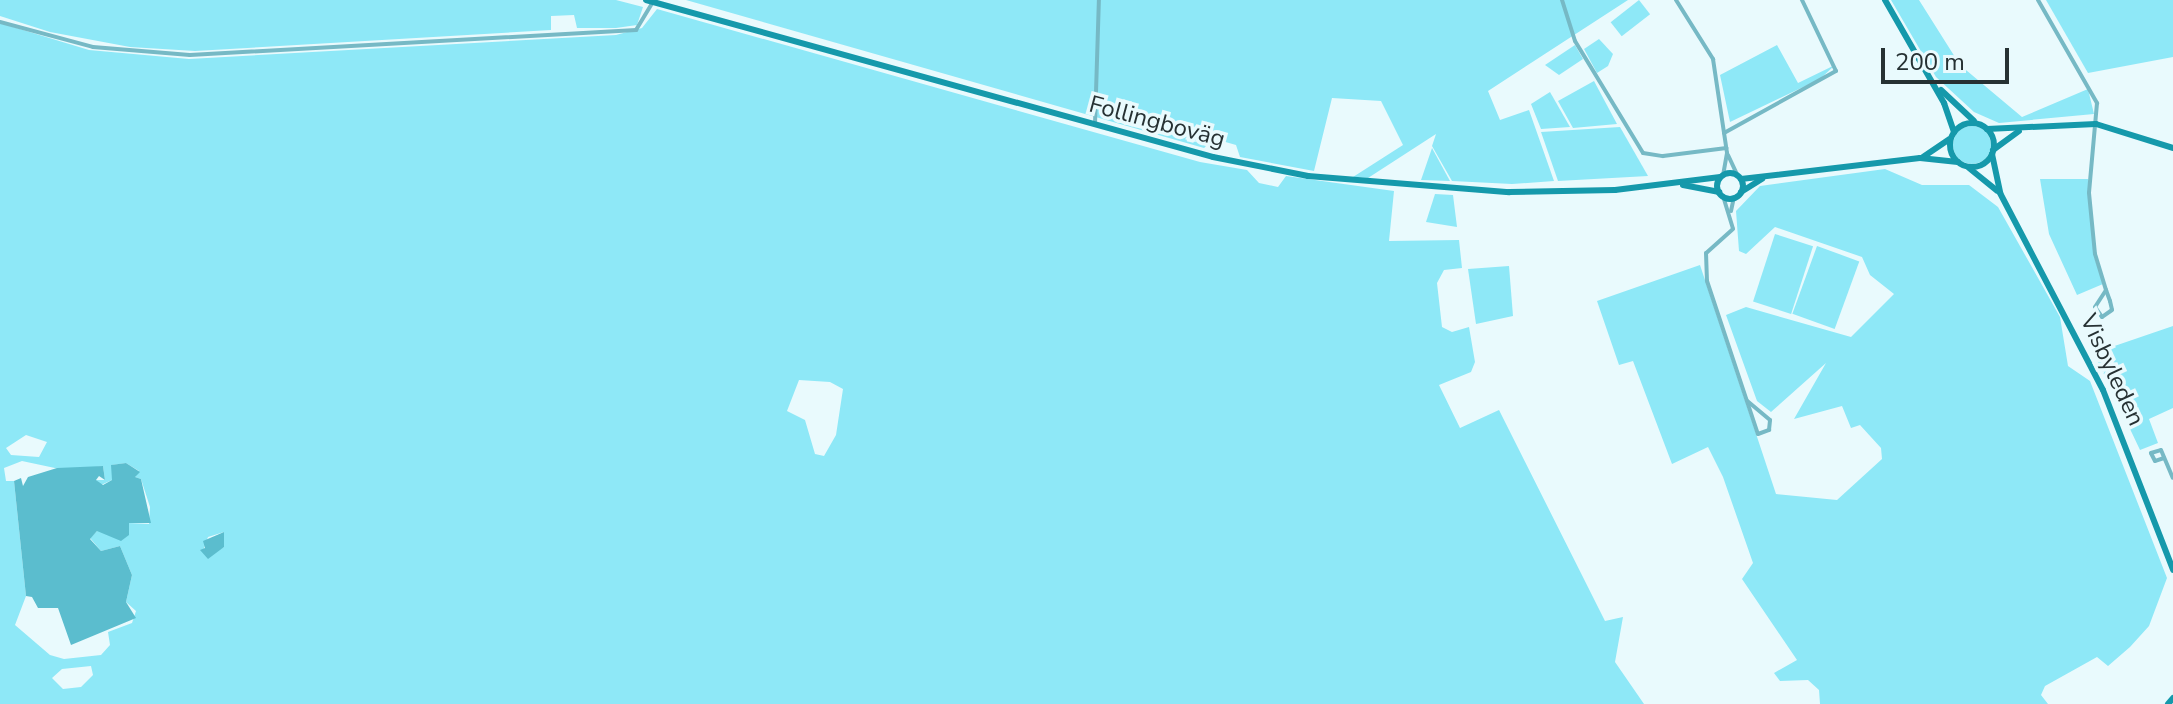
<!DOCTYPE html>
<html>
<head>
<meta charset="utf-8">
<style>
  body { margin:0 }
  #map { position:relative; width:2173px; height:704px; overflow:hidden; background:#e9fafd; font-family:"Nunito Sans",sans-serif }
  div>[style] { position:absolute }
  .green>* { inset:0; background:#8ee8f7; transform-origin:0 0 }
  .round { border-radius:50% }
  .water>* { inset:0; background:#5bbdce }
  .street>* { height:4px; margin:-2px; padding:0 2px; transform-origin:2px; border-radius:2px; background:#76b9c5 }
  .secondary>* { height:6px; margin:-3px; padding:0 3px; transform-origin:3px; border-radius:3px; background:#1599ab }
  .secondary>.ring { margin:-3px; padding:0; box-sizing:content-box; background:none; border:6px solid #1599ab; border-radius:50% }
  span { translate:-50% -50%; white-space:nowrap; text-align:center; line-height:1.15; -webkit-text-stroke:7px #e9fafd; paint-order:stroke }
  .street-label { font-size:24px; color:#263133 }
  .scale { position:absolute; left:1881px; top:48px; width:128px; height:36px; box-sizing:border-box; border:4px solid #263133; border-top:0; padding-left:10px; font-size:24px; line-height:28px; white-space:nowrap; color:#263133; -webkit-text-stroke:6px #e9fafd; paint-order:stroke }
</style>
</head>
<body>
<div id="map">
  <div class="green">
    <div style="clip-path:polygon(0 0,616px 0,643px 7px,637px 25px,616px 28px,577px 28px,574px 15px,551px 16px,551px 30px,195px 51px,130px 47px,50px 32px,0 16px)"></div>
    <div style="clip-path:polygon(686px 0,1628px 0,1488px 91px,1500px 120px,1529px 110px,1554px 181px,1512px 184px,1452px 181px,1432px 146px,1436px 134px,1368px 178px,1353px 177px,1403px 145px,1381px 101px,1332px 98px,1314px 171px,1240px 157px,1236px 145px,1215px 139px,1204px 148px)"></div>
    <div style="left:1639px;top:0;width:18px;height:36px;rotate:52deg"></div>
    <div style="clip-path:polygon(1891px 0,1919px 0,1960px 65px,2022px 117px,2088px 89px,2094px 114px,1999px 123px,1974px 112px,1936px 77px)"></div>
    <div style="clip-path:polygon(2046px 0,2173px 0,2173px 57px,2088px 73px)"></div>
    <div style="clip-path:polygon(evenodd,657px 9px,1200px 162px,1247px 170px,1259px 183px,1278px 187px,1286px 176px,1394px 191px,1389px 241px,1459px 240px,1462px 268px,1444px 270px,1437px 283px,1442px 327px,1452px 332px,1469px 327px,1475px 362px,1471px 372px,1439px 385px,1460px 428px,1499px 410px,1605px 621px,1623px 617px,1615px 662px,1644px 704px,0 704px,0 23px,89px 50px,189px 59px,616px 35px,642px 28px,657px 9px,799px 380px,830px 382px,843px 389px,836px 435px,824px 456px,815px 454px,805px 420px,787px 411px,799px 380px,657px 9px,26px 435px,47px 442px,39px 457px,11px 455px,6px 448px,26px 435px,657px 9px,22px 461px,69px 471px,103px 466px,105px 480px,96px 480px,101px 485px,112px 480px,112px 465px,126px 463px,139px 471px,135px 477px,141px 479px,150px 507px,149px 524px,129px 523px,127px 529px,97px 531px,90px 538px,101px 551px,120px 546px,132px 575px,126px 602px,136px 611px,132px 623px,108px 632px,110px 645px,101px 655px,64px 659px,50px 655px,15px 625px,26px 596px,14px 481px,6px 481px,4px 468px,22px 461px,657px 9px,224px 532px,224px 547px,210px 554px,203px 551px,208px 537px,224px 532px,657px 9px,91px 666px,93px 675px,81px 687px,63px 689px,52px 678px,62px 669px,91px 666px)"></div>
    <div style="clip-path:polygon(1599px 39px,1613px 54px,1608px 66px,1597px 73px,1584px 49px)"></div>
    <div style="clip-path:polygon(1575px 45px,1583px 59px,1559px 75px,1545px 65px)"></div>
    <div style="clip-path:polygon(1777px 45px,1798px 83px,1835px 65px,1820px 79px,1730px 122px,1720px 75px)"></div>
    <div style="clip-path:polygon(1594px 81px,1617px 124px,1573px 128px,1558px 101px)"></div>
    <div style="clip-path:polygon(1550px 92px,1570px 127px,1541px 129px,1531px 104px)"></div>
    <div class="round" style="left:1953px;top:126px;width:38px;height:38px"></div>
    <div style="clip-path:polygon(1620px 127px,1648px 176px,1558px 181px,1541px 132px)"></div>
    <div style="clip-path:polygon(1432px 148px,1450px 181px,1421px 180px)"></div>
    <div style="clip-path:polygon(1885px 169px,1922px 185px,1969px 185px,1998px 207px,2060px 317px,2068px 366px,2090px 381px,2167px 578px,2149px 626px,2130px 647px,2108px 666px,2097px 657px,2045px 686px,2041px 695px,2048px 704px,1820px 704px,1819px 690px,1808px 680px,1780px 681px,1774px 673px,1797px 660px,1742px 579px,1753px 563px,1723px 477px,1708px 447px,1672px 464px,1633px 361px,1619px 365px,1597px 301px,1700px 265px,1776px 494px,1837px 500px,1882px 459px,1881px 448px,1860px 425px,1851px 428px,1842px 406px,1794px 419px,1826px 363px,1771px 412px,1757px 401px,1726px 315px,1746px 307px,1851px 337px,1894px 294px,1870px 275px,1862px 257px,1775px 227px,1746px 254px,1739px 251px,1736px 211px,1760px 186px)"></div>
    <div style="clip-path:polygon(2040px 179px,2088px 179px,2094px 256px,2103px 284px,2077px 295px,2049px 234px)"></div>
    <div style="clip-path:polygon(1435px 194px,1453px 195px,1457px 227px,1426px 222px)"></div>
    <div style="left:1775px;top:234px;width:40px;height:71px;rotate:18deg"></div>
    <div style="left:1817px;top:246px;width:45px;height:72px;rotate:20deg"></div>
    <div style="clip-path:polygon(1509px 266px,1513px 316px,1476px 324px,1468px 269px)"></div>
    <div style="clip-path:polygon(2173px 326px,2173px 408px,2149px 419px,2158px 443px,2140px 450px,2094px 353px)"></div>
  </div>
  <div class="water">
    <div style="clip-path:polygon(126px 463px,140px 472px,135px 477px,141px 479px,151px 523px,129px 523px,129px 535px,121px 541px,97px 531px,90px 539px,101px 551px,120px 546px,132px 575px,126px 602px,136px 618px,71px 645px,58px 608px,38px 608px,32px 597px,26px 596px,14px 481px,21px 478px,23px 486px,28px 477px,57px 468px,103px 466px,105px 480px,99px 476px,96px 480px,103px 485px,112px 480px,111px 465px)"></div>
    <div style="clip-path:polygon(224px 532px,224px 547px,208px 559px,200px 550px,205px 548px,203px 541px)"></div>
  </div>
  <div class="street">
    <div style="left:1562px;top:0;width:43px;rotate:72.4deg"></div>
    <div style="left:1575px;top:41px;width:131px;rotate:58.7deg"></div>
    <div style="left:1643px;top:153px;width:20px;rotate:9deg"></div>
    <div style="left:1663px;top:156px;width:64px;rotate:-7.2deg"></div>
    <div style="left:1676px;top:0;width:70px;rotate:57.9deg"></div>
    <div style="left:1713px;top:59px;width:95px;rotate:81.5deg"></div>
    <div style="left:1727px;top:153px;width:22px;rotate:100deg"></div>
    <div style="left:2038px;top:0;width:119px;rotate:60.2deg"></div>
    <div style="left:2097px;top:103px;width:90px;rotate:95.1deg"></div>
    <div style="left:2089px;top:193px;width:61px;rotate:84.4deg"></div>
    <div style="left:2095px;top:254px;width:38px;rotate:73deg"></div>
    <div style="left:2106px;top:290px;width:12px;rotate:70deg"></div>
    <div style="left:2110px;top:301px;width:9px;rotate:77deg"></div>
    <div style="left:2112px;top:310px;width:12px;rotate:145deg"></div>
    <div style="left:2102px;top:317px;width:12px;rotate:-125deg"></div>
    <div style="left:2095px;top:307px;width:20px;rotate:-57deg"></div>
    <div style="left:0;top:22px;width:96px;rotate:15deg"></div>
    <div style="left:93px;top:47px;width:97px;rotate:4.7deg"></div>
    <div style="left:190px;top:55px;width:447px;rotate:-3.2deg"></div>
    <div style="left:636px;top:30px;width:33px;rotate:-59deg"></div>
    <div style="left:1095px;top:124px;width:124px;rotate:-88.2deg"></div>
    <div style="left:1724px;top:133px;width:128px;rotate:-29deg"></div>
    <div style="left:1836px;top:71px;width:79px;rotate:-115.6deg"></div>
    <div style="left:1728px;top:155px;width:23px;rotate:65deg"></div>
    <div style="left:1723px;top:196px;width:34px;rotate:73deg"></div>
    <div style="left:1733px;top:229px;width:36px;rotate:138deg"></div>
    <div style="left:1706px;top:253px;width:28px;rotate:88deg"></div>
    <div style="left:1707px;top:281px;width:161px;rotate:71.6deg"></div>
    <div style="left:1758px;top:434px;width:12px;rotate:-20deg"></div>
    <div style="left:1769px;top:430px;width:10px;rotate:-84deg"></div>
    <div style="left:1770px;top:420px;width:30px;rotate:-140deg"></div>
    <div style="left:1731px;top:211px;width:14px;rotate:-78deg"></div>
    <div style="left:2164px;top:458px;width:9px;rotate:162deg"></div>
    <div style="left:2155px;top:461px;width:9px;rotate:-117deg"></div>
    <div style="left:2151px;top:453px;width:10px;rotate:-17deg"></div>
    <div style="left:2161px;top:450px;width:30px;rotate:67deg"></div>
  </div>
  <div class="secondary">
    <div style="left:646px;top:0;width:588px;rotate:15.48deg"></div>
    <div style="left:1213px;top:157px;width:97px;rotate:11.3deg"></div>
    <div style="left:1308px;top:176px;width:202px;rotate:4.6deg"></div>
    <div style="left:1509px;top:192px;width:106px;rotate:-1.1deg"></div>
    <div style="left:1615px;top:190px;width:106px;rotate:-7.1deg"></div>
    <div style="left:1885px;top:0;width:119px;rotate:60.2deg"></div>
    <div style="left:1944px;top:103px;width:31px;rotate:71deg"></div>
    <div style="left:1941px;top:90px;width:45px;rotate:43.2deg"></div>
    <div class="ring" style="left:1950px;top:123px;width:38px;height:38px"></div>
    <div style="left:1987px;top:129px;width:109px;rotate:-2.6deg"></div>
    <div style="left:2096px;top:124px;width:81px;rotate:17.3deg"></div>
    <div style="left:1993px;top:150px;width:32px;rotate:-36deg"></div>
    <div style="left:1992px;top:154px;width:40px;rotate:78deg"></div>
    <div style="left:2000px;top:193px;width:222px;rotate:62.4deg"></div>
    <div style="left:2103px;top:390px;width:193px;rotate:68.7deg"></div>
    <div style="left:1923px;top:157px;width:32px;rotate:-34deg"></div>
    <div style="left:1969px;top:168px;width:36px;rotate:39deg"></div>
    <div class="ring" style="left:1717px;top:173px;width:20px;height:20px"></div>
    <div style="left:1741px;top:179px;width:180px;rotate:-6.7deg"></div>
    <div style="left:1920px;top:158px;width:38px;rotate:6deg"></div>
    <div style="left:1683px;top:185px;width:37px;rotate:11deg"></div>
    <div style="left:1741px;top:192px;width:25px;rotate:-32deg"></div>
    <div style="left:2168px;top:704px;width:8px;rotate:-50deg"></div>
  </div>
  <div class="street-label">
    <span style="left:1157px;top:122px;rotate:15deg">Follingboväg</span>
    <span style="left:2112px;top:370px;rotate:65deg">Visbyleden</span>
  </div>
  <div class="scale">200 m</div>
</div>
</body>
</html>
